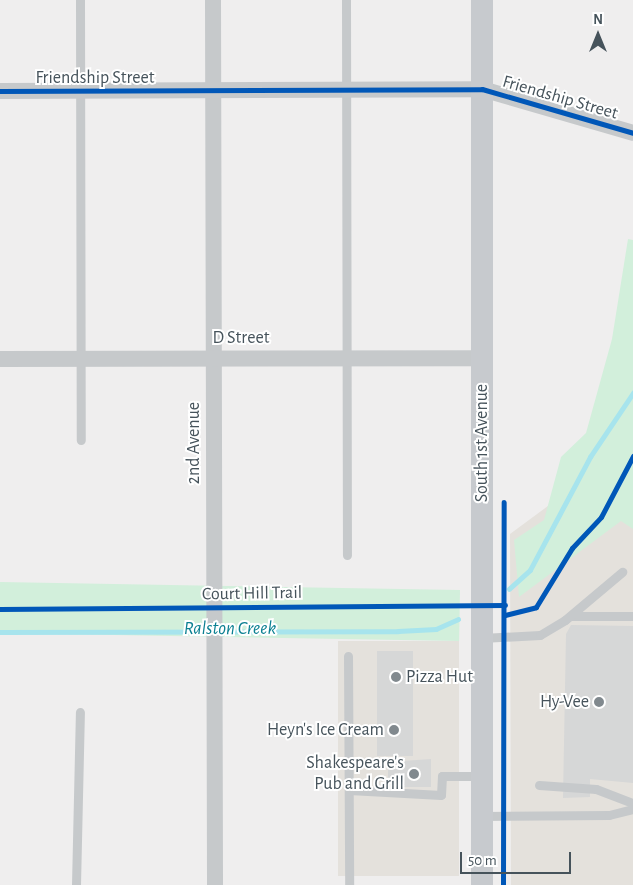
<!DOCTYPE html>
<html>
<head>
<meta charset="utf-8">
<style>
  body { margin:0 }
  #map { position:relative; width:633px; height:885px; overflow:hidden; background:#efeeee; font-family:"Alegreya Sans",sans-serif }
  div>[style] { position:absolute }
  .commercial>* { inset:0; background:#e4e1dc; transform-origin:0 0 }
  .green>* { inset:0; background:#d2efdb; transform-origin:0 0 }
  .stream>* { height:4.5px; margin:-2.25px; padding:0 2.25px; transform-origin:2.25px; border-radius:2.25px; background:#a7e4ed }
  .building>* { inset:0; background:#d6d7d7; transform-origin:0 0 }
  .lane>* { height:9px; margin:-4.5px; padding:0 4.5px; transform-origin:4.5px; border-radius:4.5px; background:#c6c9cb }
  .street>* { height:16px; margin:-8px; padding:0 8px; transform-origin:8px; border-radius:8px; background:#c6c9cb }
  .secondary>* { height:22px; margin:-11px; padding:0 11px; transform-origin:11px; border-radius:11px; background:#c7cace }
  .cycleway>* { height:5px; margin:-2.5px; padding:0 2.5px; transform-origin:2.5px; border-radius:2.5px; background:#0057b8 }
  .dots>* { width:14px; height:14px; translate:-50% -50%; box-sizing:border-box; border:2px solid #fff; border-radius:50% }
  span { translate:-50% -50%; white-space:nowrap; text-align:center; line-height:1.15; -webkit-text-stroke:4px #fff; paint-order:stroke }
  .street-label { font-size:18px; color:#46535b }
  .poi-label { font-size:18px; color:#46535b }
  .left { translate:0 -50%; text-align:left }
  .right { translate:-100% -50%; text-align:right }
  .water-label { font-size:19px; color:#0c8092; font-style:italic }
  .north { position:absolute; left:573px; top:10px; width:50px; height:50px; -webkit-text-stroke:4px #fff; paint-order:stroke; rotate:0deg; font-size:14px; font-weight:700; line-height:20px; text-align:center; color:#46535b }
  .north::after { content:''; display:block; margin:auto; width:18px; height:22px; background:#46535b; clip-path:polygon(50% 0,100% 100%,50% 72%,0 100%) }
  .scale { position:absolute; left:460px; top:852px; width:111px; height:22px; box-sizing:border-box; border:2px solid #46535b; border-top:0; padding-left:6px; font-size:15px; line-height:18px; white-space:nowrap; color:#46535b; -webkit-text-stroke:4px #fff; paint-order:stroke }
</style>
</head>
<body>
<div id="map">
  <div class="commercial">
    <div style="clip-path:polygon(633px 339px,633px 885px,511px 885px,510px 534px,617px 455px)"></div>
    <div style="left:338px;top:641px;width:121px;height:235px"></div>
  </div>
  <div class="green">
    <div style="clip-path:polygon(628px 239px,633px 240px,633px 529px,621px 521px,519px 597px,514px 540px,544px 520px,561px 457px,586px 433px,612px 339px)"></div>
    <div style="left:460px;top:590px;width:51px;height:460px;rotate:91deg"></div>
  </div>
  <div class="stream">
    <div style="left:509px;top:589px;width:28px;rotate:-42deg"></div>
    <div style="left:530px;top:570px;width:128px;rotate:-62deg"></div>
    <div style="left:590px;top:457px;width:77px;rotate:-56.1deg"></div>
    <div style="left:0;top:632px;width:398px;rotate:-0.1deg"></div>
    <div style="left:398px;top:631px;width:38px;rotate:-3deg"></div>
    <div style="left:436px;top:629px;width:24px;rotate:-24deg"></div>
  </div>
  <div class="building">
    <div style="clip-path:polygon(571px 625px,633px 626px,633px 783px,590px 779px,590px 797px,563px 798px,566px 634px)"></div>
    <div style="left:377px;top:651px;width:36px;height:105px"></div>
    <div style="clip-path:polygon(431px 759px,431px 787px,396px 787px,396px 782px,388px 782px,388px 762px)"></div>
  </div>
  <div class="lane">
    <div style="left:80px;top:0;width:440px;rotate:89.9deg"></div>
    <div style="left:346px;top:0;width:555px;rotate:89.9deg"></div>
    <div style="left:571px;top:616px;width:62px"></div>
    <div style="left:482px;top:638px;width:58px;rotate:-3deg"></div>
    <div style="left:540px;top:635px;width:29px;rotate:-31deg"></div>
    <div style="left:565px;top:620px;width:75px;rotate:-40.1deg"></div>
    <div style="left:348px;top:656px;width:229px;rotate:89.7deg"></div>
    <div style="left:539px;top:785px;width:57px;rotate:4deg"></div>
    <div style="left:596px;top:789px;width:40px;rotate:21deg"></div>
    <div style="left:349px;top:790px;width:92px;rotate:3.1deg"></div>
    <div style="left:441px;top:795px;width:19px;rotate:-87deg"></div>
    <div style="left:442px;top:776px;width:40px"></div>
    <div style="left:482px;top:816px;width:127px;rotate:-0.5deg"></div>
    <div style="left:609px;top:815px;width:25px;rotate:-14deg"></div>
    <div style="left:76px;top:885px;width:173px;rotate:-88.7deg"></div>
  </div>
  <div class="street">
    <div style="left:213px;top:0;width:885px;rotate:89.87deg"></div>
    <div style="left:0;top:91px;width:482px;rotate:-0.2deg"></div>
    <div style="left:482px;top:89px;width:157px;rotate:16.2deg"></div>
    <div style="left:0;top:359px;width:482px;rotate:-0.1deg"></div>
  </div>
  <div class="secondary">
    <div style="left:482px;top:885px;width:885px;rotate:-90deg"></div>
  </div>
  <div class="cycleway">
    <div style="left:0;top:91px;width:482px;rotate:-0.2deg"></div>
    <div style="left:482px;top:89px;width:157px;rotate:16.2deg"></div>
    <div style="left:0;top:609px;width:505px;rotate:-0.45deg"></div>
    <div style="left:505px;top:615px;width:32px;rotate:-14deg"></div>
    <div style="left:536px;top:607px;width:69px;rotate:-58.6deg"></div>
    <div style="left:572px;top:548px;width:42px;rotate:-46.9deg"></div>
    <div style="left:601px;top:517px;width:69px;rotate:-62.3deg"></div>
    <div style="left:503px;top:885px;width:383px;rotate:-89.9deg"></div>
  </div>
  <div class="dots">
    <div style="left:396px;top:677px;background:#81898e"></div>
    <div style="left:599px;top:702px;background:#81898e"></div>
    <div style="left:394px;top:730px;background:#81898e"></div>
    <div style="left:414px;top:774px;background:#81898e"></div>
  </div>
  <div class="street-label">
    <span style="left:95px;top:78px">Friendship Street</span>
    <span style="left:560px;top:98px;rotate:16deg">Friendship Street</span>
    <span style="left:241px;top:338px">D Street</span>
    <span style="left:194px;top:443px;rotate:-90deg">2nd Avenue</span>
    <span style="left:482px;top:443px;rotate:-90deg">South 1st Avenue</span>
    <span style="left:252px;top:594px;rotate:-1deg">Court Hill Trail</span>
  </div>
  <div class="poi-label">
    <span class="left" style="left:406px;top:677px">Pizza Hut</span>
    <span class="right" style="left:589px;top:702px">Hy-Vee</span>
    <span class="right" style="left:384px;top:730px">Heyn's Ice Cream</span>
    <span class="right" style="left:404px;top:774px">Shakespeare's<br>Pub and Grill</span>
  </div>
  <div class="water-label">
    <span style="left:230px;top:629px">Ralston Creek</span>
  </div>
  <div class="north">N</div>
  <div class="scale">50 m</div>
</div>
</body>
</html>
